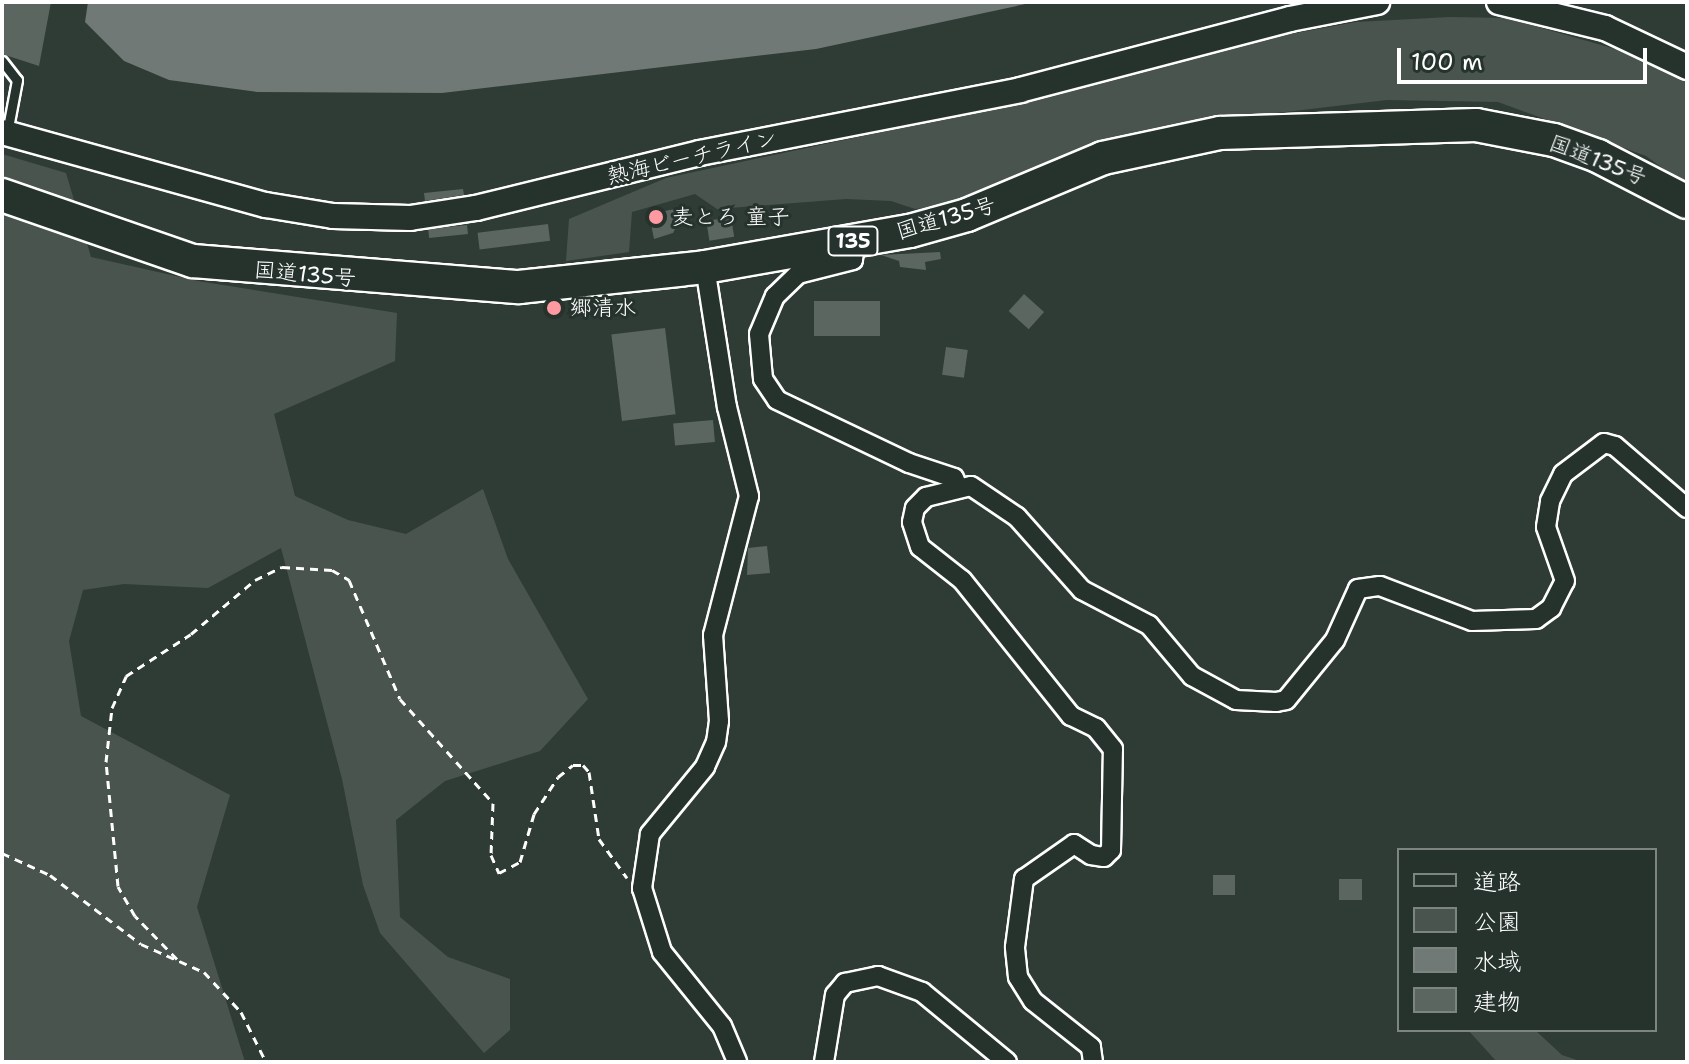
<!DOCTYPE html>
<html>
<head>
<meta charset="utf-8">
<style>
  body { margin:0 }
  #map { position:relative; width:1689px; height:1064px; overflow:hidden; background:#2f3b35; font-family:"Shantell Sans","Klee One",sans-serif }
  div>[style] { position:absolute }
  .green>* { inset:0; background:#4a544f }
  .water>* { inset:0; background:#707975 }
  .building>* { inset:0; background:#5b6661; transform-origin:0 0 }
  .path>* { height:3px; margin-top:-1.5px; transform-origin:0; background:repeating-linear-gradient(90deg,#fff 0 8px,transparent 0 14px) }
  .roads { filter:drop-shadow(2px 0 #fff) drop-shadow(-2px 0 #fff) drop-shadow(0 2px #fff) drop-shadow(0 -2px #fff) }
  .lane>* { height:9px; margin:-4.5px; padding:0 4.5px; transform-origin:4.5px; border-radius:4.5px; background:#26332d }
  .street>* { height:18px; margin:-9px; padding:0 9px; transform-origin:9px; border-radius:9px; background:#26332d }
  .secondary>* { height:24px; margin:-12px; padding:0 12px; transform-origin:12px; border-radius:12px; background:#26332d }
  .highway>* { height:32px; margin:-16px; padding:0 16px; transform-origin:16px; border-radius:16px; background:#26332d }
  .dots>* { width:22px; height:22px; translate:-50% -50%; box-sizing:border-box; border:4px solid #26332d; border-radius:50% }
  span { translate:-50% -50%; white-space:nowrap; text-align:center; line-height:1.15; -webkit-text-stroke:6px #26332d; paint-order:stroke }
  .shield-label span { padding:2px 6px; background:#26332d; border:2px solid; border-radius:6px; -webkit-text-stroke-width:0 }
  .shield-label { font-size:20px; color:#fff; font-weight:700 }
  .street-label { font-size:22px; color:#fff }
  .poi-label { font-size:22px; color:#fff }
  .left { translate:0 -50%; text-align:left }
  .frame { position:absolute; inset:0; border:4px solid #fff; pointer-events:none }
  .legend { position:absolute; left:1397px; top:848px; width:260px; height:184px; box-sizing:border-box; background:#26332d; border:2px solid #7d8581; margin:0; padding:10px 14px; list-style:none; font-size:24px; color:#fff }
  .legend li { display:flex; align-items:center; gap:16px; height:40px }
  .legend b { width:40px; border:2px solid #7d8581 }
  .scale { position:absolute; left:1397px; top:48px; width:250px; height:36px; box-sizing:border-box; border:4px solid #fff; border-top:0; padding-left:10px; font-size:24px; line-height:28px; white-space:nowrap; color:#fff; -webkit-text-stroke:6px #26332d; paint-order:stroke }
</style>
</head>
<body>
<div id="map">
  <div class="green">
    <div style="clip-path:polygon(1450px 17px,1506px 18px,1640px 56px,1687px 80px,1687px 186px,1646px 156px,1498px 102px,1387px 100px,1176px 125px,1121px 137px,977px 201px,915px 209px,891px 201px,846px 199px,717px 209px,695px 194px,632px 212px,629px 252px,566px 261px,569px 219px,666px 178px,1021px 102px,1269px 38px,1356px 22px)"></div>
    <div style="clip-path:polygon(2px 154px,66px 173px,91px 257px,198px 281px,397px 313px,395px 361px,274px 414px,295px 496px,348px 520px,406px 534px,483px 489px,508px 559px,588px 699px,540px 751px,445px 781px,396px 820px,400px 917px,448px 957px,510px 979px,510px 1030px,484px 1053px,380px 933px,363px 885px,342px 779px,281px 548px,208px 588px,124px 584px,83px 590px,69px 641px,81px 716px,230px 795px,197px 907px,245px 1062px,2px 1062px)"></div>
    <div style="clip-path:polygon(1468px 1030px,1535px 1030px,1562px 1055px,1583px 1062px,1497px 1062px)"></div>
  </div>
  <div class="water">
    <div style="clip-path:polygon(88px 2px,1035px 2px,816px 49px,442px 93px,257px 92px,169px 80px,124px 61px,85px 22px)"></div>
  </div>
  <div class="building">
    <div style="clip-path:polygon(2px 2px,51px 2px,39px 66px,2px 54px)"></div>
    <div style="clip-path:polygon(463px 189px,464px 195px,425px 201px,424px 193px)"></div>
    <div style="clip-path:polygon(686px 207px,673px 233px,654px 239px,649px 214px)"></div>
    <div style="left:731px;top:217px;width:20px;height:25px;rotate:81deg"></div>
    <div style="left:548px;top:224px;width:17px;height:71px;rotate:83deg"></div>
    <div style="left:467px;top:225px;width:9px;height:39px;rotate:84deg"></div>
    <div style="clip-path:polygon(940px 252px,941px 259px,925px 262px,926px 270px,900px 267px,899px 261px,881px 255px)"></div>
    <div style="left:1024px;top:294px;width:27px;height:23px;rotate:42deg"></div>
    <div style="left:814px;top:301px;width:66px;height:35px"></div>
    <div style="left:665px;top:328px;width:87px;height:54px;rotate:83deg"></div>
    <div style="left:946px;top:347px;width:22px;height:28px;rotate:8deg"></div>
    <div style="left:713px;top:420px;width:22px;height:40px;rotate:85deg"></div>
    <div style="clip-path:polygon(767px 546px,770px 573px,747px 575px,748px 548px)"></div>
    <div style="left:1213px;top:875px;width:22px;height:20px"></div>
    <div style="left:1339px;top:879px;width:23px;height:21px"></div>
  </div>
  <div class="path">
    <div style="left:2px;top:853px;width:53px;rotate:24.6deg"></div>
    <div style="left:50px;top:875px;width:114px;rotate:37.2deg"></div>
    <div style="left:141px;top:944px;width:69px;rotate:24deg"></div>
    <div style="left:204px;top:972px;width:54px;rotate:47.2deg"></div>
    <div style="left:241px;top:1012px;width:56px;rotate:63.4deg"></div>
    <div style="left:177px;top:959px;width:60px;rotate:-134.3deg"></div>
    <div style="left:135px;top:916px;width:34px;rotate:-120deg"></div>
    <div style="left:118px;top:886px;width:125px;rotate:-95.5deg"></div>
    <div style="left:106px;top:762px;width:54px;rotate:-83.7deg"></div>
    <div style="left:112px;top:708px;width:35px;rotate:-66deg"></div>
    <div style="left:126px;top:676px;width:77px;rotate:-32.9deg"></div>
    <div style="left:191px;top:634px;width:84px;rotate:-40.2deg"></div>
    <div style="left:255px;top:580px;width:30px;rotate:-26deg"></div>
    <div style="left:282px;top:567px;width:50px;rotate:3.4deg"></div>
    <div style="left:332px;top:570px;width:20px;rotate:30deg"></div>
    <div style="left:349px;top:580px;width:129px;rotate:66.8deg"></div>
    <div style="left:400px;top:699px;width:140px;rotate:48.2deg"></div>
    <div style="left:493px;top:803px;width:52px;rotate:92.2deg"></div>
    <div style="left:491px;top:855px;width:20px;rotate:66deg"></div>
    <div style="left:499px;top:873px;width:24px;rotate:-28deg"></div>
    <div style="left:520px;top:862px;width:50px;rotate:-73.7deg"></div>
    <div style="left:534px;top:814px;width:44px;rotate:-57deg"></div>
    <div style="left:558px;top:777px;width:19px;rotate:-39deg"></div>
    <div style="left:573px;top:765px;width:10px"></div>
    <div style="left:583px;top:765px;width:9px;rotate:49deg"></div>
    <div style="left:589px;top:772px;width:68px;rotate:81.5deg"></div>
    <div style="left:599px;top:839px;width:48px;rotate:54.3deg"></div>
  </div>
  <div class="roads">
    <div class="lane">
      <div style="left:2px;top:61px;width:24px;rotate:52deg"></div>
      <div style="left:17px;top:80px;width:54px;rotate:100.7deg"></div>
    </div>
    <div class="street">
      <div style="left:856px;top:240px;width:20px;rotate:99deg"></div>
      <div style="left:853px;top:260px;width:57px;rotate:165.7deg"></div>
      <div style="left:798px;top:274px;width:32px;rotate:136deg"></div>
      <div style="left:775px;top:296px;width:41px;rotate:112.8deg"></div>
      <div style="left:759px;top:334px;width:45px;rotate:84.9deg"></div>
      <div style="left:763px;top:379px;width:25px;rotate:56deg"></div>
      <div style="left:777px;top:400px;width:146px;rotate:25.5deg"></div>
      <div style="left:909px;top:463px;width:47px;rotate:18.4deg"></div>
      <div style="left:954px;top:478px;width:10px;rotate:66deg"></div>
      <div style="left:705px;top:267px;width:142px;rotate:81.1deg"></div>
      <div style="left:727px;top:407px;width:92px;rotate:76.1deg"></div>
      <div style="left:749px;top:496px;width:144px;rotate:104.5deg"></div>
      <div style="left:713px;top:635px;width:86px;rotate:86deg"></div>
      <div style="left:719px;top:721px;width:21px;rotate:98deg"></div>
      <div style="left:716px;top:742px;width:27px;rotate:114deg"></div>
      <div style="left:705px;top:767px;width:87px;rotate:129.4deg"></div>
      <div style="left:650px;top:834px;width:55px;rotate:98.4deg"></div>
      <div style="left:642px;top:888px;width:67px;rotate:72.6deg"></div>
      <div style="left:662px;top:952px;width:95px;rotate:51deg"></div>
      <div style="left:722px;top:1026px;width:39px;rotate:67deg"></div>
      <div style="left:824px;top:1062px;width:68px;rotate:-80.7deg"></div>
      <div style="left:835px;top:995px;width:16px;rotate:-50deg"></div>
      <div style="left:845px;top:983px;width:34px;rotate:-12deg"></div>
      <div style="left:878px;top:976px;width:47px;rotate:20deg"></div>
      <div style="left:922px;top:992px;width:110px;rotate:39.5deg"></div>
      <div style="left:1093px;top:1062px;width:15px;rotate:-98deg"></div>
      <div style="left:1091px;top:1047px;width:74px;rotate:-141.6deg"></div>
      <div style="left:1033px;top:1001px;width:28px;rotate:-122deg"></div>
      <div style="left:1018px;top:977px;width:30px;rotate:-96deg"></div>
      <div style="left:1015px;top:947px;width:69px;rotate:-82.5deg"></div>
      <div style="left:1024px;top:879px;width:61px;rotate:-35deg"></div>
      <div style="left:1074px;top:844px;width:20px;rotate:33deg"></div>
      <div style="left:1091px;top:855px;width:13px;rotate:9deg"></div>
      <div style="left:1104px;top:857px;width:10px;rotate:-45deg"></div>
      <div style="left:1111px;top:850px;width:101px;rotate:-88.9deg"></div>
      <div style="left:1113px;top:749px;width:27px;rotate:-129deg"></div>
      <div style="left:1096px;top:728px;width:28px;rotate:-154deg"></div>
      <div style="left:1071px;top:716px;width:174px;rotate:-128.7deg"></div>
      <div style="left:962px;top:580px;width:53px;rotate:-141.8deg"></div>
      <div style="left:920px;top:547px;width:26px;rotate:-108deg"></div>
      <div style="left:912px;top:522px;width:14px;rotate:-78deg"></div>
      <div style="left:915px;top:508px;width:16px;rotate:-45deg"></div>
      <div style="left:926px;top:497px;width:46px;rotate:-13.7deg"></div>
      <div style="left:971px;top:486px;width:55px;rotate:34deg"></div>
      <div style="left:1017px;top:517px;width:98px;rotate:48.3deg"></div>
      <div style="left:1082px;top:590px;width:76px;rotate:27.6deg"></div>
      <div style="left:1149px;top:625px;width:67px;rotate:49.9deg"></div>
      <div style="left:1192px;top:676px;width:50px;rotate:28.6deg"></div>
      <div style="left:1236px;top:700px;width:40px;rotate:2.9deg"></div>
      <div style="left:1276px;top:702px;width:10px;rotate:-11deg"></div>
      <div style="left:1286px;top:700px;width:77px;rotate:-50.8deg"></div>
      <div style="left:1335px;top:640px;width:56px;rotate:-65.7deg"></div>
      <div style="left:1358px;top:589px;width:22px;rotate:-8deg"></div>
      <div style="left:1380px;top:586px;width:98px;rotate:20.8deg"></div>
      <div style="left:1472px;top:621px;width:64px;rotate:-1.8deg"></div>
      <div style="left:1536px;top:619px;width:19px;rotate:-36deg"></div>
      <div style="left:1551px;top:608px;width:30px;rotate:-63deg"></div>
      <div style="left:1565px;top:581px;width:57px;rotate:-109.4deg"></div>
      <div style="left:1546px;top:527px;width:26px;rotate:-81deg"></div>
      <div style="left:1550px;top:501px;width:30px;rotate:-64deg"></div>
      <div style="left:1563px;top:474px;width:51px;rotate:-37.1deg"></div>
      <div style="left:1604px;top:443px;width:11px;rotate:15deg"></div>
      <div style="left:1615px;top:446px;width:95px;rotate:40.7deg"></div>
    </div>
    <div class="secondary">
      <div style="left:1499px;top:2px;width:109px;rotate:13.8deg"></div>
      <div style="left:1605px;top:28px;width:91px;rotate:25.4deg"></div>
      <div style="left:2px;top:132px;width:274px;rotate:15.5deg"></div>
      <div style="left:266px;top:205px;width:68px;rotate:9.3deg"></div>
      <div style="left:333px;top:216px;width:77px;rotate:1.5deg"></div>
      <div style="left:410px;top:218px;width:67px;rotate:-8.6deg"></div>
      <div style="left:476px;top:208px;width:231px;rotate:-13.8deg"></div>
      <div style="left:700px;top:153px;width:326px;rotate:-11.1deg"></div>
      <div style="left:1020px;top:90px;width:279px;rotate:-14.7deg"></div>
      <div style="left:1290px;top:19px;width:89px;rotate:-11.1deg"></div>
    </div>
    <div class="highway">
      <div style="left:2px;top:195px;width:202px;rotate:19.1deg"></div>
      <div style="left:193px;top:261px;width:327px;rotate:4.6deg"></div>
      <div style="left:519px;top:287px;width:187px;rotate:-6.1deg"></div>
      <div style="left:705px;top:267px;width:208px;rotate:-10deg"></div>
      <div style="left:910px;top:231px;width:59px;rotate:-15.7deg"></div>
      <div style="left:967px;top:215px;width:147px;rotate:-22.7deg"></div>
      <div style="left:1103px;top:158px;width:120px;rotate:-12.1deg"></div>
      <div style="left:1220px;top:133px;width:256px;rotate:-1.8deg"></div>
      <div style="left:1476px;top:125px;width:79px;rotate:10.9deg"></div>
      <div style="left:1554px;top:140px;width:47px;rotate:20deg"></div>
      <div style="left:1598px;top:156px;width:100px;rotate:27.3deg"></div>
    </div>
  </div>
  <div class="dots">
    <div style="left:656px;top:217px;background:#ff9aa2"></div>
    <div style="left:554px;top:308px;background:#ff9aa2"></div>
  </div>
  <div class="shield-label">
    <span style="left:853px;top:241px">135</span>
  </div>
  <div class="street-label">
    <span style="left:692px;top:157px;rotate:-13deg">熱海ビーチライン</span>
    <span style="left:1598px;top:160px;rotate:21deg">国道135号</span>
    <span style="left:946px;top:218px;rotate:-16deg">国道135号</span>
    <span style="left:305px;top:274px;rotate:5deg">国道135号</span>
  </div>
  <div class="poi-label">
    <span class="left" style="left:672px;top:217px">麦とろ 童子</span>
    <span class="left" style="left:570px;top:308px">郷清水</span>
  </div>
  <div class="frame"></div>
  <ul class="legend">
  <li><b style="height:10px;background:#26332d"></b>道路</li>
  <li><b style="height:22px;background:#4a544f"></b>公園</li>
  <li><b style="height:22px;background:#707975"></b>水域</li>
  <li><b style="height:22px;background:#5b6661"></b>建物</li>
  </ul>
  <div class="scale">100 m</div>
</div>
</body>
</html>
